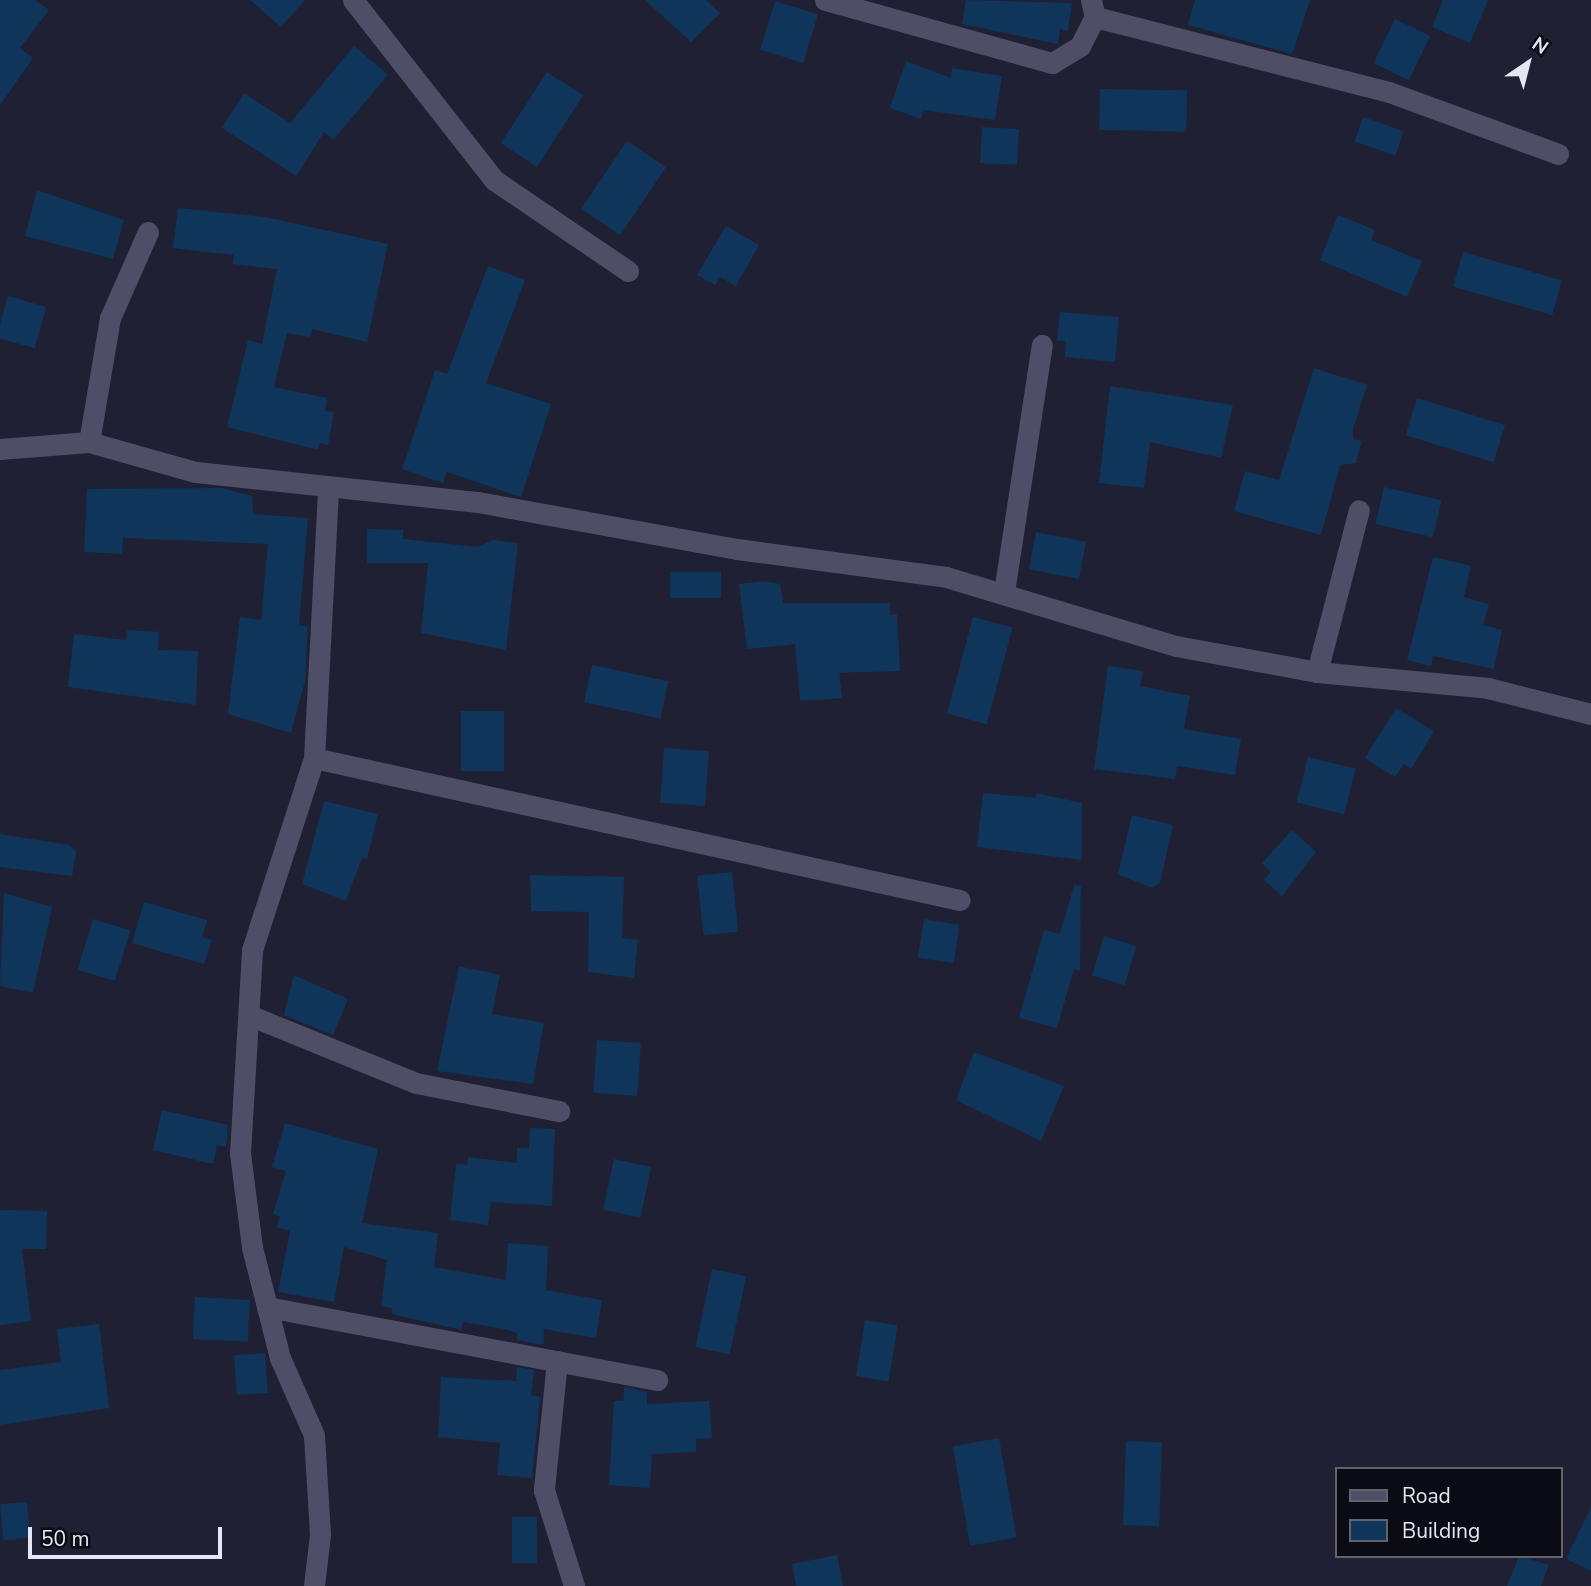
<!DOCTYPE html>
<html>
<head>
<meta charset="utf-8">
<style>
  body { margin:0 }
  #map { position:relative; width:1591px; height:1586px; overflow:hidden; background:#202034; font-family:"Nunito Sans",sans-serif }
  div>[style] { position:absolute }
  .building>* { inset:0; background:#0f355a; transform-origin:0 0 }
  .street>* { height:21px; margin:-10.5px; padding:0 10.5px; transform-origin:10.5px; border-radius:10.5px; background:#4e4f66 }
  span { translate:-50% -50%; white-space:nowrap; text-align:center; line-height:1.15; -webkit-text-stroke:5px #0b0b14; paint-order:stroke }
  .legend { position:absolute; left:1335px; top:1467px; width:228px; height:91px; box-sizing:border-box; background:#0b0b14; border:2px solid #62636e; margin:0; padding:9px 12px; list-style:none; font-size:21px; color:#e5e6f4 }
  .legend li { display:flex; align-items:center; gap:14px; height:35px }
  .legend b { width:35px; border:2px solid #62636e }
  .north { position:absolute; left:1493px; top:28px; width:70px; height:70px; -webkit-text-stroke:5px #0b0b14; paint-order:stroke; rotate:35deg; font-size:19px; font-weight:700; line-height:28px; text-align:center; color:#e5e6f4 }
  .north::after { content:''; display:block; margin:auto; width:24px; height:32px; background:#e5e6f4; clip-path:polygon(50% 0,100% 100%,50% 72%,0 100%) }
  .scale { position:absolute; left:28px; top:1527px; width:194px; height:32px; box-sizing:border-box; border:4px solid #e5e6f4; border-top:0; padding-left:9px; font-size:21px; line-height:24px; white-space:nowrap; color:#e5e6f4; -webkit-text-stroke:5px #0b0b14; paint-order:stroke }
</style>
</head>
<body>
<div id="map">
  <div class="building">
    <div style="clip-path:polygon(0 0,35px 0,49px 10px,20px 48px,33px 58px,0 105px)"></div>
    <div style="clip-path:polygon(250px 0,305px 0,281px 27px)"></div>
    <div style="clip-path:polygon(645px 0,706px 0,720px 13px,691px 42px)"></div>
    <div style="clip-path:polygon(966px 0,1072px 3px,1068px 31px,1060px 29px,1058px 44px,962px 24px)"></div>
    <div style="clip-path:polygon(1195px 0,1310px 0,1292px 54px,1188px 25px)"></div>
    <div style="clip-path:polygon(1443px 0,1488px 0,1470px 43px,1432px 27px)"></div>
    <div style="left:775px;top:1px;width:45px;height:51px;rotate:17deg"></div>
    <div style="left:1395px;top:19px;width:39px;height:49px;rotate:26deg"></div>
    <div style="clip-path:polygon(354px 46px,388px 75px,333px 140px,324px 132px,296px 176px,222px 128px,244px 93px,290px 123px)"></div>
    <div style="clip-path:polygon(906px 61px,951px 78px,952px 68px,1002px 76px,995px 120px,924px 110px,921px 119px,890px 108px)"></div>
    <div style="left:547px;top:72px;width:43px;height:85px;rotate:33deg"></div>
    <div style="left:1100px;top:89px;width:87px;height:41px;rotate:1deg"></div>
    <div style="left:1363px;top:117px;width:43px;height:26px;rotate:19deg"></div>
    <div style="left:982px;top:127px;width:37px;height:36px;rotate:3deg"></div>
    <div style="left:627px;top:141px;width:47px;height:82px;rotate:34deg"></div>
    <div style="clip-path:polygon(37px 190px,124px 220px,113px 259px,25px 236px)"></div>
    <div style="clip-path:polygon(178px 208px,265px 217px,388px 244px,367px 342px,312px 329px,310px 337px,287px 333px,274px 387px,327px 398px,325px 411px,334px 412px,328px 445px,319px 443px,318px 450px,227px 427px,248px 340px,262px 344px,277px 269px,233px 264px,234px 255px,173px 248px)"></div>
    <div style="clip-path:polygon(1338px 215px,1375px 230px,1371px 240px,1422px 261px,1407px 297px,1320px 260px)"></div>
    <div style="clip-path:polygon(726px 226px,759px 245px,736px 286px,720px 277px,715px 285px,697px 275px)"></div>
    <div style="left:1463px;top:252px;width:103px;height:36px;rotate:16deg"></div>
    <div style="clip-path:polygon(488px 266px,525px 280px,486px 383px,551px 404px,521px 497px,447px 472px,443px 483px,402px 469px,435px 370px,447px 374px)"></div>
    <div style="left:8px;top:296px;width:40px;height:43px;rotate:16deg"></div>
    <div style="clip-path:polygon(1060px 312px,1119px 317px,1115px 362px,1065px 357px,1066px 341px,1057px 341px)"></div>
    <div style="clip-path:polygon(1314px 368px,1367px 385px,1353px 429px,1353px 439px,1362px 441px,1356px 463px,1340px 465px,1321px 535px,1234px 511px,1245px 471px,1279px 480px)"></div>
    <div style="clip-path:polygon(1110px 386px,1233px 405px,1221px 458px,1150px 442px,1144px 488px,1099px 483px)"></div>
    <div style="left:1417px;top:398px;width:92px;height:39px;rotate:17deg"></div>
    <div style="left:1384px;top:487px;width:59px;height:38px;rotate:13deg"></div>
    <div style="clip-path:polygon(222px 488px,252px 496px,253px 514px,308px 518px,299px 625px,308px 627px,305px 681px,291px 733px,228px 714px,240px 617px,261px 620px,268px 544px,123px 538px,122px 554px,84px 552px,87px 489px)"></div>
    <div style="clip-path:polygon(367px 529px,403px 530px,403px 539px,478px 547px,493px 540px,518px 543px,506px 650px,421px 633px,428px 563px,367px 563px)"></div>
    <div style="left:1036px;top:532px;width:51px;height:38px;rotate:11deg"></div>
    <div style="clip-path:polygon(1433px 557px,1471px 566px,1464px 597px,1489px 604px,1483px 625px,1502px 630px,1494px 669px,1433px 656px,1431px 666px,1407px 660px)"></div>
    <div style="left:670px;top:572px;width:51px;height:26px"></div>
    <div style="clip-path:polygon(765px 581px,780px 584px,783px 603px,890px 603px,890px 615px,897px 614px,900px 671px,839px 673px,842px 698px,800px 701px,795px 644px,747px 649px,739px 584px)"></div>
    <div style="left:973px;top:617px;width:41px;height:100px;rotate:15deg"></div>
    <div style="clip-path:polygon(127px 630px,159px 632px,158px 650px,198px 651px,196px 705px,68px 687px,74px 634px,126px 640px)"></div>
    <div style="left:592px;top:665px;width:78px;height:38px;rotate:12deg"></div>
    <div style="clip-path:polygon(1108px 666px,1143px 671px,1140px 686px,1190px 696px,1184px 729px,1241px 739px,1235px 775px,1177px 766px,1175px 779px,1094px 769px)"></div>
    <div style="clip-path:polygon(1396px 708px,1434px 731px,1411px 769px,1404px 764px,1395px 777px,1365px 758px)"></div>
    <div style="left:461px;top:711px;width:43px;height:60px"></div>
    <div style="left:664px;top:748px;width:45px;height:55px;rotate:4deg"></div>
    <div style="left:1308px;top:757px;width:49px;height:47px;rotate:14deg"></div>
    <div style="clip-path:polygon(983px 793px,1036px 798px,1036px 793px,1082px 803px,1082px 860px,977px 847px)"></div>
    <div style="clip-path:polygon(324px 801px,378px 814px,367px 859px,362px 858px,346px 901px,302px 884px)"></div>
    <div style="clip-path:polygon(1132px 815px,1173px 825px,1160px 883px,1152px 888px,1118px 874px)"></div>
    <div style="clip-path:polygon(1292px 830px,1316px 852px,1282px 896px,1264px 880px,1271px 872px,1262px 863px)"></div>
    <div style="clip-path:polygon(0 834px,69px 845px,76px 851px,72px 876px,0 867px)"></div>
    <div style="left:732px;top:872px;width:60px;height:35px;rotate:84deg"></div>
    <div style="clip-path:polygon(530px 875px,624px 877px,622px 938px,638px 940px,634px 978px,588px 972px,589px 912px,531px 911px)"></div>
    <div style="clip-path:polygon(1074px 885px,1081px 886px,1080px 971px,1074px 969px,1057px 1028px,1019px 1018px,1044px 930px,1060px 934px)"></div>
    <div style="clip-path:polygon(4px 893px,52px 907px,33px 993px,0 986px)"></div>
    <div style="clip-path:polygon(144px 902px,207px 920px,202px 937px,212px 940px,204px 964px,132px 943px)"></div>
    <div style="left:93px;top:919px;width:39px;height:53px;rotate:17deg"></div>
    <div style="left:924px;top:919px;width:36px;height:39px;rotate:9deg"></div>
    <div style="left:1104px;top:936px;width:34px;height:41px;rotate:17deg"></div>
    <div style="clip-path:polygon(459px 966px,500px 975px,492px 1014px,544px 1023px,533px 1084px,437px 1071px)"></div>
    <div style="clip-path:polygon(294px 975px,348px 999px,333px 1035px,284px 1015px)"></div>
    <div style="left:597px;top:1040px;width:44px;height:53px;rotate:4deg"></div>
    <div style="clip-path:polygon(974px 1052px,1064px 1086px,1041px 1141px,956px 1100px)"></div>
    <div style="clip-path:polygon(162px 1110px,228px 1125px,226px 1147px,217px 1145px,213px 1164px,153px 1150px)"></div>
    <div style="clip-path:polygon(285px 1123px,378px 1149px,362px 1223px,438px 1233px,434px 1267px,506px 1280px,508px 1243px,548px 1246px,546px 1290px,602px 1300px,596px 1338px,544px 1329px,543px 1345px,517px 1340px,517px 1333px,504px 1329px,463px 1322px,461px 1330px,392px 1314px,392px 1308px,381px 1306px,387px 1260px,344px 1247px,334px 1302px,278px 1292px,290px 1231px,277px 1227px,280px 1217px,273px 1214px,286px 1171px,272px 1167px)"></div>
    <div style="clip-path:polygon(530px 1128px,555px 1129px,552px 1206px,491px 1202px,488px 1225px,450px 1220px,456px 1164px,467px 1165px,468px 1157px,517px 1163px,517px 1148px,529px 1149px)"></div>
    <div style="left:614px;top:1159px;width:38px;height:52px;rotate:12deg"></div>
    <div style="clip-path:polygon(0 1210px,47px 1211px,46px 1249px,22px 1249px,31px 1321px,0 1325px)"></div>
    <div style="left:712px;top:1269px;width:35px;height:80px;rotate:12deg"></div>
    <div style="left:195px;top:1297px;width:55px;height:42px;rotate:3deg"></div>
    <div style="left:865px;top:1320px;width:33px;height:57px;rotate:9deg"></div>
    <div style="clip-path:polygon(99px 1324px,109px 1408px,0 1425px,0 1370px,61px 1362px,57px 1329px)"></div>
    <div style="left:265px;top:1353px;width:40px;height:31px;rotate:86deg"></div>
    <div style="clip-path:polygon(517px 1367px,534px 1370px,531px 1395px,540px 1397px,532px 1478px,497px 1475px,500px 1443px,438px 1437px,441px 1377px,516px 1381px)"></div>
    <div style="clip-path:polygon(624px 1387px,647px 1392px,647px 1404px,709px 1401px,712px 1438px,696px 1439px,696px 1452px,652px 1454px,650px 1488px,609px 1485px,614px 1401px,623px 1401px)"></div>
    <div style="left:999px;top:1438px;width:101px;height:47px;rotate:80deg"></div>
    <div style="left:1126px;top:1441px;width:36px;height:84px;rotate:2deg"></div>
    <div style="left:27px;top:1502px;width:36px;height:27px;rotate:85deg"></div>
    <div style="clip-path:polygon(1591px 1507px,1591px 1571px,1566px 1559px)"></div>
    <div style="left:512px;top:1517px;width:25px;height:46px"></div>
    <div style="clip-path:polygon(837px 1555px,843px 1586px,796px 1586px,792px 1564px)"></div>
    <div style="clip-path:polygon(1519px 1556px,1549px 1565px,1541px 1586px,1507px 1586px)"></div>
  </div>
  <div class="street">
    <div style="left:353px;top:0;width:229px;rotate:51.9deg"></div>
    <div style="left:494px;top:180px;width:162px;rotate:34.2deg"></div>
    <div style="left:825px;top:0;width:236px;rotate:15.5deg"></div>
    <div style="left:1052px;top:63px;width:33px;rotate:-31deg"></div>
    <div style="left:1080px;top:46px;width:33px;rotate:-63deg"></div>
    <div style="left:1091px;top:0;width:17px;rotate:77deg"></div>
    <div style="left:1095px;top:17px;width:303px;rotate:14.3deg"></div>
    <div style="left:1389px;top:92px;width:180px;rotate:20.1deg"></div>
    <div style="left:89px;top:442px;width:126px;rotate:-80.4deg"></div>
    <div style="left:110px;top:318px;width:94px;rotate:-66.2deg"></div>
    <div style="left:0;top:449px;width:89px;rotate:-4.5deg"></div>
    <div style="left:89px;top:442px;width:111px;rotate:15.7deg"></div>
    <div style="left:196px;top:472px;width:284px;rotate:6.1deg"></div>
    <div style="left:478px;top:502px;width:263px;rotate:10.3deg"></div>
    <div style="left:737px;top:549px;width:211px;rotate:7.6deg"></div>
    <div style="left:946px;top:577px;width:240px;rotate:16.7deg"></div>
    <div style="left:1176px;top:646px;width:143px;rotate:10.4deg"></div>
    <div style="left:1317px;top:672px;width:172px;rotate:5.3deg"></div>
    <div style="left:1488px;top:688px;width:106px;rotate:14.2deg"></div>
    <div style="left:1004px;top:592px;width:250px;rotate:-81.3deg"></div>
    <div style="left:1317px;top:672px;width:167px;rotate:-75.5deg"></div>
    <div style="left:314px;top:758px;width:661px;rotate:12.4deg"></div>
    <div style="left:251px;top:1016px;width:178px;rotate:22.1deg"></div>
    <div style="left:416px;top:1083px;width:146px;rotate:11.1deg"></div>
    <div style="left:267px;top:1307px;width:397px;rotate:10.6deg"></div>
    <div style="left:557px;top:1361px;width:130px;rotate:95.8deg"></div>
    <div style="left:544px;top:1490px;width:101px;rotate:72.6deg"></div>
    <div style="left:314px;top:1586px;width:52px;rotate:-83.4deg"></div>
    <div style="left:320px;top:1534px;width:99px;rotate:-93.5deg"></div>
    <div style="left:314px;top:1435px;width:84px;rotate:-113.8deg"></div>
    <div style="left:280px;top:1358px;width:114px;rotate:-104.2deg"></div>
    <div style="left:252px;top:1247px;width:95px;rotate:-97.3deg"></div>
    <div style="left:240px;top:1153px;width:203px;rotate:-86.6deg"></div>
    <div style="left:252px;top:950px;width:202px;rotate:-72.1deg"></div>
    <div style="left:314px;top:758px;width:271px;rotate:-87deg"></div>
  </div>
  <ul class="legend">
  <li><b style="height:9px;background:#4e4f66"></b>Road</li>
  <li><b style="height:19px;background:#0f355a"></b>Building</li>
  </ul>
  <div class="north">N</div>
  <div class="scale">50 m</div>
</div>
</body>
</html>
